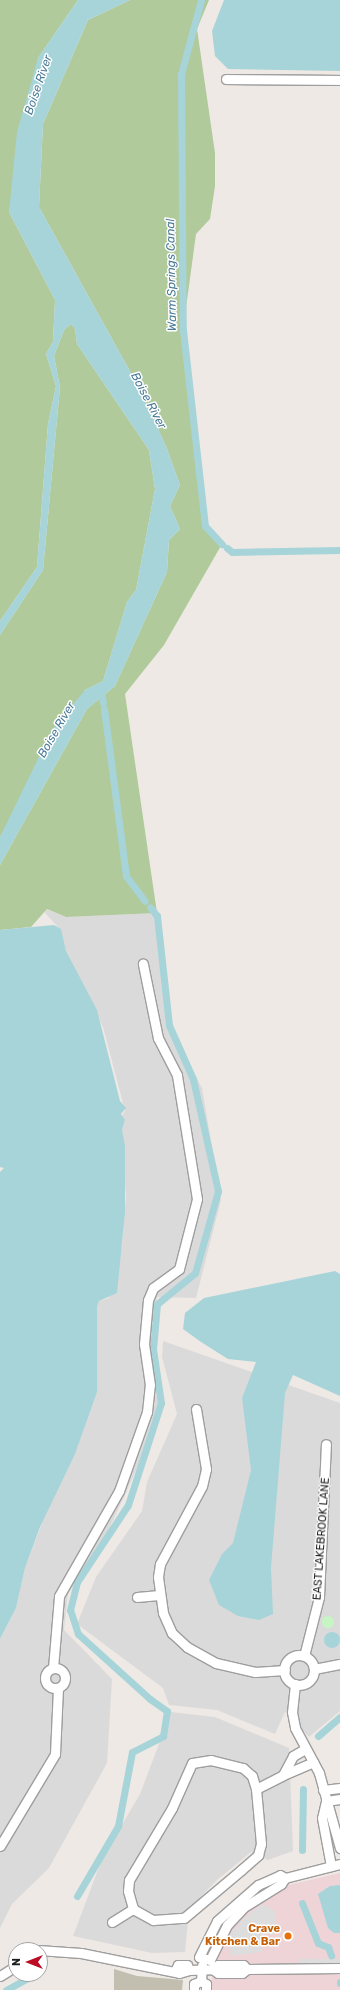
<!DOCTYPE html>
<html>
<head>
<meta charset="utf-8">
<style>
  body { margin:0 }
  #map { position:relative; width:340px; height:1990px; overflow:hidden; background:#eee9e4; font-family:Rubik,sans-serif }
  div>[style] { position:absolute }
  .residential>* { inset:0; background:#dbdadb }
  .commercial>* { inset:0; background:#eed4d7 }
  .construction>* { inset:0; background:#c2bfb0 }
  .forest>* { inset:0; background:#b0ca9b }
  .park>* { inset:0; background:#c6f5c3 }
  .round { border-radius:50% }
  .parking>* { inset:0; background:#ddd; transform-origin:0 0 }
  .water>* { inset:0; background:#a7d4d9 }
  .canal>* { height:7px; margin:-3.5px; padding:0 3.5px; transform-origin:3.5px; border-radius:3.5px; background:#a7d4d9 }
  .roads { filter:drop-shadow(1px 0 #9e9e9e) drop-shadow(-1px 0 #9e9e9e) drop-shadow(0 1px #9e9e9e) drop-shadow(0 -1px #9e9e9e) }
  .minor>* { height:9px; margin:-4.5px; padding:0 4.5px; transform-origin:4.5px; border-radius:4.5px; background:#fff }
  .minor>.ring { margin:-4.5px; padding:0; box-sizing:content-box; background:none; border:9px solid #fff; border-radius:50% }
  .dots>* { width:11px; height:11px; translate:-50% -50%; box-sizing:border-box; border:2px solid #fff; border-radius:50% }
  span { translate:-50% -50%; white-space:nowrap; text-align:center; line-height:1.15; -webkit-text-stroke:3px #fff; paint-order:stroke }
  .street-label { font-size:11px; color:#1d1d1d }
  .food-label { font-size:11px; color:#c56008; font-weight:700 }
  .right { translate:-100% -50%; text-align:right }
  .water-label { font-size:12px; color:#4a7b97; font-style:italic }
  .north { position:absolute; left:8px; top:1942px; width:40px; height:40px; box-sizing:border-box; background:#fff; border:1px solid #a5a5a5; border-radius:50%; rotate:270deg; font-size:11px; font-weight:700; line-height:16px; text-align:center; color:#1d1d1d }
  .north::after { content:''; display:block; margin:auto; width:14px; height:18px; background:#bd0d25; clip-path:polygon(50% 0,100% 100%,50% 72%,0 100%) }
</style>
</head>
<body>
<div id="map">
  <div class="residential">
    <div style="clip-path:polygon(46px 909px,66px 917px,157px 913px,173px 1036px,202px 1088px,221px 1200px,196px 1298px,157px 1297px,153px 1337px,160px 1418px,105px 1538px,68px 1594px,64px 1630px,112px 1679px,107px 1763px,49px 1868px,12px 1904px,0 1928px,0 1639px,16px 1608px,25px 1568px,47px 1510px,78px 1446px,97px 1307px,99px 1301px,109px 1298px,122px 1247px,126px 1197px,122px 1130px,125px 1120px,121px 1117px,125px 1111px,103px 1027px,66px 951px,60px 929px,45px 913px)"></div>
    <div style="clip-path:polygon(163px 1341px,340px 1403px,340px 1711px,309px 1737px,285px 1712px,275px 1734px,217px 1710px,169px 1705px,163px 1688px,77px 1624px,96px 1577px,142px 1511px,147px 1482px,177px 1414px,162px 1357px)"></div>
    <div style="clip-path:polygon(171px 1712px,215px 1717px,289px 1748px,293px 1851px,268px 1860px,251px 1852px,217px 1880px,189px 1909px,185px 1952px,152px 1953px,73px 1936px,102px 1859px,140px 1794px)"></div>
  </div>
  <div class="commercial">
    <div style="clip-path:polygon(340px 1873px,340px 1990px,211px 1990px,215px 1950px,236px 1917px,280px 1887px)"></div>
  </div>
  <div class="construction">
    <div style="clip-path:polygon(114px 1969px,137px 1976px,183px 1980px,182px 1990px,114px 1990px)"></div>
  </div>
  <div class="forest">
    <div style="clip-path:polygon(0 0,78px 0,38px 58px,9px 212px,55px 300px,53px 342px,46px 354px,56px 386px,48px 424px,37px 567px,0 621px)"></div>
    <div style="clip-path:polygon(130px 0,209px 0,197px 29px,215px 153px,215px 186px,210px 219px,196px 234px,183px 330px,205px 526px,222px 544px,164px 645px,125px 694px,157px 913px,66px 917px,47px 909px,31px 927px,0 930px,0 865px,87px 709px,115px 686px,167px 572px,169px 540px,180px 529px,170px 506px,180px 485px,167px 449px,142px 393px,39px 207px,43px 124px,88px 20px)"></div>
    <div style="clip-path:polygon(71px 324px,75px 329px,77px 344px,149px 450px,155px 489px,136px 590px,127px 602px,103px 681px,85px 690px,0 837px,0 635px,43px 570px,60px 387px,54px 356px,64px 330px)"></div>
  </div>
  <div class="park">
    <div class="round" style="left:322px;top:1616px;width:12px;height:12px"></div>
  </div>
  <div class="parking">
    <div style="clip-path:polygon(262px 1904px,275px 1911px,276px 1934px,262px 1934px,261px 1952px,231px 1956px,228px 1938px,241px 1921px)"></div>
    <div style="left:299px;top:1959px;width:41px;height:5px"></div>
  </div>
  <div class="water">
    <div style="clip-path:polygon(78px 0,130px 0,88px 20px,43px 124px,39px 207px,142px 393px,167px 449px,180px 485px,170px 506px,180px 529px,169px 540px,167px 572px,115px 686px,87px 709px,0 865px,0 837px,52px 730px,85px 690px,103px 681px,127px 602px,136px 590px,155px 489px,149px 450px,77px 344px,75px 329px,71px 324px,64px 330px,54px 356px,60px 387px,43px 570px,0 635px,0 621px,37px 567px,48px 424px,56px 386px,46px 354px,53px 342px,55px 300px,9px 212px,17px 132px,38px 58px)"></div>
    <div style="clip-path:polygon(224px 0,340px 0,340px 71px,228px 69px,215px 56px,212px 31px)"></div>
    <div style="clip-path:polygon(54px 925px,61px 929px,66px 951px,97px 1010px,120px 1101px,126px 1108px,121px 1114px,125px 1120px,122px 1130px,125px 1146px,125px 1213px,117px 1293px,99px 1301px,97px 1307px,97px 1392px,75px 1454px,40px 1527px,25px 1568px,16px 1608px,0 1639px,0 1172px,4px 1168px,0 1167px,0 930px)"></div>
    <div style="clip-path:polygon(335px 1271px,340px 1274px,340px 1396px,293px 1375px,285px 1393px,271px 1568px,273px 1614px,259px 1620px,238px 1616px,219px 1605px,209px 1580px,222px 1554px,233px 1543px,251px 1470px,242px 1398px,256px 1362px,228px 1359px,201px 1342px,183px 1329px,185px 1313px,204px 1298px)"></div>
    <div class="round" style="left:324px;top:1632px;width:16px;height:16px"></div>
    <div style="clip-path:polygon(340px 1885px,340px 1933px,334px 1933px,328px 1928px,318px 1894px,330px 1886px)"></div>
  </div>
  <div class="canal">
    <div style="left:201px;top:0;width:77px;rotate:105.1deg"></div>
    <div style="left:181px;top:74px;width:256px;rotate:89.6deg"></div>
    <div style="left:183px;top:330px;width:197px;rotate:83.6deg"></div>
    <div style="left:205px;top:526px;width:25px;rotate:47deg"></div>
    <div style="left:227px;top:548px;width:6px;rotate:39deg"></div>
    <div style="left:232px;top:552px;width:108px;rotate:-1.1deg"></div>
    <div style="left:101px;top:689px;width:14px;rotate:82deg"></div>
    <div style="left:104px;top:709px;width:168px;rotate:82.5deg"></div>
    <div style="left:126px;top:876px;width:31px;rotate:53deg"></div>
    <div style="left:318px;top:1736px;width:29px;rotate:-41deg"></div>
    <div style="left:302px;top:1850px;width:61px;rotate:-89.1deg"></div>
    <div style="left:77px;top:1896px;width:81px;rotate:-59.6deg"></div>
    <div style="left:118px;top:1826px;width:75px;rotate:-79.3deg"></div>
    <div style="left:132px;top:1752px;width:35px;rotate:-27deg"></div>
    <div style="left:163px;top:1736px;width:25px;rotate:-81deg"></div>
    <div style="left:167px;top:1711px;width:21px;rotate:-145deg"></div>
    <div style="left:150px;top:1699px;width:97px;rotate:-137.9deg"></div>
    <div style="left:78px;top:1634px;width:25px;rotate:-108deg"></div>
    <div style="left:70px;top:1610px;width:29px;rotate:-76deg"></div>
    <div style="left:77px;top:1582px;width:92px;rotate:-56.5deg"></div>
    <div style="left:128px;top:1505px;width:107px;rotate:-72.1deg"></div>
    <div style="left:161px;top:1403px;width:55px;rotate:-98.4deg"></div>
    <div style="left:153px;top:1349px;width:45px;rotate:-84.9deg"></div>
    <div style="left:157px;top:1304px;width:49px;rotate:-39.2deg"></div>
    <div style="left:195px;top:1273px;width:85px;rotate:-74.3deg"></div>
    <div style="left:218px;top:1191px;width:115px;rotate:-102.6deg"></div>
    <div style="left:193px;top:1079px;width:59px;rotate:-114deg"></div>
    <div style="left:169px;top:1025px;width:110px;rotate:-96.3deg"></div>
    <div style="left:157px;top:916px;width:11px;rotate:-128deg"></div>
    <div style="left:302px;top:1903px;width:43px;rotate:68.2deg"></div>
    <div style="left:318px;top:1943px;width:11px;rotate:22deg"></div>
    <div style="left:328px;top:1947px;width:9px;rotate:69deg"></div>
    <div style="left:340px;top:1982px;width:1px;rotate:90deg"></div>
    <div style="left:6px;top:1990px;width:29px;rotate:-29deg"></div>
  </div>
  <div class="roads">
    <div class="minor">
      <div style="left:226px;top:79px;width:114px;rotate:0.5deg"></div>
      <div style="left:196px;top:1409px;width:61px;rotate:80.5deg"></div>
      <div style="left:206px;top:1469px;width:17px;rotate:103deg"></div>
      <div style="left:202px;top:1486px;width:89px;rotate:118.3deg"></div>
      <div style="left:160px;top:1564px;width:13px;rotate:99deg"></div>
      <div style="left:158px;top:1577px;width:36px;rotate:82deg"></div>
      <div style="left:163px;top:1613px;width:22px;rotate:66deg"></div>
      <div style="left:172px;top:1633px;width:21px;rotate:43deg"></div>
      <div style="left:187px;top:1647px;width:33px;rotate:29deg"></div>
      <div style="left:216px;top:1663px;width:40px;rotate:13deg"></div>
      <div style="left:255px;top:1672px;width:30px;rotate:-4deg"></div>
      <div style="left:137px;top:1597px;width:22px;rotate:-5deg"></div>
      <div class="ring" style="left:284px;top:1655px;width:21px;height:21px"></div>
      <div style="left:304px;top:1656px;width:61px;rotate:-75.7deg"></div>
      <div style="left:319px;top:1597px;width:153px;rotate:-87.4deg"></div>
      <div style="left:53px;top:1668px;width:72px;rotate:-85.2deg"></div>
      <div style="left:59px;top:1596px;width:121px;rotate:-60.3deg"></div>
      <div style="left:119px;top:1491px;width:84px;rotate:-70.5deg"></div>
      <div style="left:147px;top:1412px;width:27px;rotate:-84deg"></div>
      <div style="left:150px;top:1385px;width:41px;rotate:-98.3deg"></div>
      <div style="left:144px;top:1344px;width:44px;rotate:-84.8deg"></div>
      <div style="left:148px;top:1300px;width:13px;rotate:-67deg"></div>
      <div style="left:153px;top:1288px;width:32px;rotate:-36deg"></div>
      <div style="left:179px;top:1269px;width:72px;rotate:-75.6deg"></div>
      <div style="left:197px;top:1199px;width:126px;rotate:-99.2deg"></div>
      <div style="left:177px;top:1075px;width:42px;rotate:-117.2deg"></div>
      <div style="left:158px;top:1038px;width:76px;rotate:-101.5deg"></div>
      <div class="ring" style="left:45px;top:1668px;width:11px;height:11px"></div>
      <div style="left:314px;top:1669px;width:26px;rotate:-11deg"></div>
      <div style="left:295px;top:1684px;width:28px;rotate:96deg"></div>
      <div style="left:292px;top:1712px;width:16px;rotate:79deg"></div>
      <div style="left:295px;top:1728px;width:51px;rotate:61.9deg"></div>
      <div style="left:319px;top:1773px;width:78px;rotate:74.4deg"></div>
      <div style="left:305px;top:1749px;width:14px;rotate:150deg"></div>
      <div style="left:293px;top:1756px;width:21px;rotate:118deg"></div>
      <div style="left:283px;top:1775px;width:33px;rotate:-23deg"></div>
      <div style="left:256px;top:1789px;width:14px;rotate:-107deg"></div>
      <div style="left:252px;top:1776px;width:12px;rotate:-138deg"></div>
      <div style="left:243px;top:1768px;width:33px;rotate:-166deg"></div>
      <div style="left:211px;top:1760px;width:19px;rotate:171deg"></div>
      <div style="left:192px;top:1763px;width:49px;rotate:114deg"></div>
      <div style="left:172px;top:1808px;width:84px;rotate:120.8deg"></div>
      <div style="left:129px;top:1880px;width:11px;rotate:95deg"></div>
      <div style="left:128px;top:1891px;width:19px;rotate:74deg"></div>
      <div style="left:133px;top:1909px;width:23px;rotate:29deg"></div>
      <div style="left:153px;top:1920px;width:31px;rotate:-4deg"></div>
      <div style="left:184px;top:1918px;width:75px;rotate:-40.1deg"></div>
      <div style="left:241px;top:1870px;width:23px;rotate:-41deg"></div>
      <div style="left:258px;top:1855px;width:11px;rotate:-75deg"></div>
      <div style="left:261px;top:1844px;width:55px;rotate:-95.2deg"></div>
      <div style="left:256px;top:1789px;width:30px;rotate:-27deg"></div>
      <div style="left:323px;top:1790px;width:17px;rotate:-7deg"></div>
      <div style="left:326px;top:1801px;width:17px;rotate:103deg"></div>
      <div style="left:322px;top:1818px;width:49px;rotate:79.4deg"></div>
      <div style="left:326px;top:1801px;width:14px;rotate:-8deg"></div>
      <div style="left:0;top:1846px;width:107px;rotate:-59.1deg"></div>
      <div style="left:55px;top:1754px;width:66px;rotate:-87.4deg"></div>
      <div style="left:285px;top:1878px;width:7px;rotate:124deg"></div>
      <div style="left:281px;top:1884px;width:44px;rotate:148.1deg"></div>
      <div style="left:244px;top:1907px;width:25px;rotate:133deg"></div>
      <div style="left:227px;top:1925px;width:39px;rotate:116deg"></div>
      <div style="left:210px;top:1960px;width:11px;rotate:-165deg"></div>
      <div style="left:199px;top:1957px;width:40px;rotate:-63.4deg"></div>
      <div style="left:217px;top:1921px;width:55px;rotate:-41.3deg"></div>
      <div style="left:258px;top:1885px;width:24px;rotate:-24deg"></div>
      <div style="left:280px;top:1875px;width:6px;rotate:31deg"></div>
      <div style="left:285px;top:1878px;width:57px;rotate:-14.3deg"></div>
      <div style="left:112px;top:1922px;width:25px;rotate:-32deg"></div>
      <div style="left:38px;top:1950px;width:43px;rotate:4deg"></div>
      <div style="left:81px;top:1953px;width:100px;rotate:11.5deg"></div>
      <div style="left:179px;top:1973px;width:10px;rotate:-17deg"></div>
      <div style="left:189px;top:1970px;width:5px;rotate:-112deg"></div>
      <div style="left:187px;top:1965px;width:9px;rotate:180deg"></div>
      <div style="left:178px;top:1965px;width:4px;rotate:117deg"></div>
      <div style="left:247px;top:1969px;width:93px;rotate:-0.6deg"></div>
      <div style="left:189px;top:1970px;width:23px;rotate:-2deg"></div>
      <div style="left:212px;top:1969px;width:7px;rotate:-34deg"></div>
      <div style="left:218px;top:1965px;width:25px"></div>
      <div style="left:243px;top:1965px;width:6px;rotate:45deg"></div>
      <div style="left:247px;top:1969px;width:6px;rotate:141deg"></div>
      <div style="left:242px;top:1973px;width:24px;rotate:180deg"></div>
      <div style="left:218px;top:1973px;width:7px;rotate:-146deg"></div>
      <div style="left:0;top:1976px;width:19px;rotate:-32deg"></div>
      <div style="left:201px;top:1981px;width:16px;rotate:-86deg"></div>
      <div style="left:201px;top:1981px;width:6px;rotate:31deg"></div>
      <div style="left:206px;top:1984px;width:6px;rotate:90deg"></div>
      <div style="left:194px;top:1990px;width:6px;rotate:-90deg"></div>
      <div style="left:194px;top:1984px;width:8px;rotate:-23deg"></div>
    </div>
  </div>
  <div class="dots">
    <div style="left:288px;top:1936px;background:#e8710a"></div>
  </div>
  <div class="street-label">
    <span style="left:322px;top:1539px;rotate:-86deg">EAST LAKEBROOK LANE</span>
  </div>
  <div class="food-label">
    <span class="right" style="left:280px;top:1936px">Crave<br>Kitchen &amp; Bar</span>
  </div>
  <div class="water-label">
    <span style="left:39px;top:85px;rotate:-71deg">Boise River</span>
    <span style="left:172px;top:275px;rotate:-91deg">Warm Springs Canal</span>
    <span style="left:148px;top:401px;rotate:62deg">Boise River</span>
    <span style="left:57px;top:730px;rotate:-60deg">Boise River</span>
  </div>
  <div class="north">N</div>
</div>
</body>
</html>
